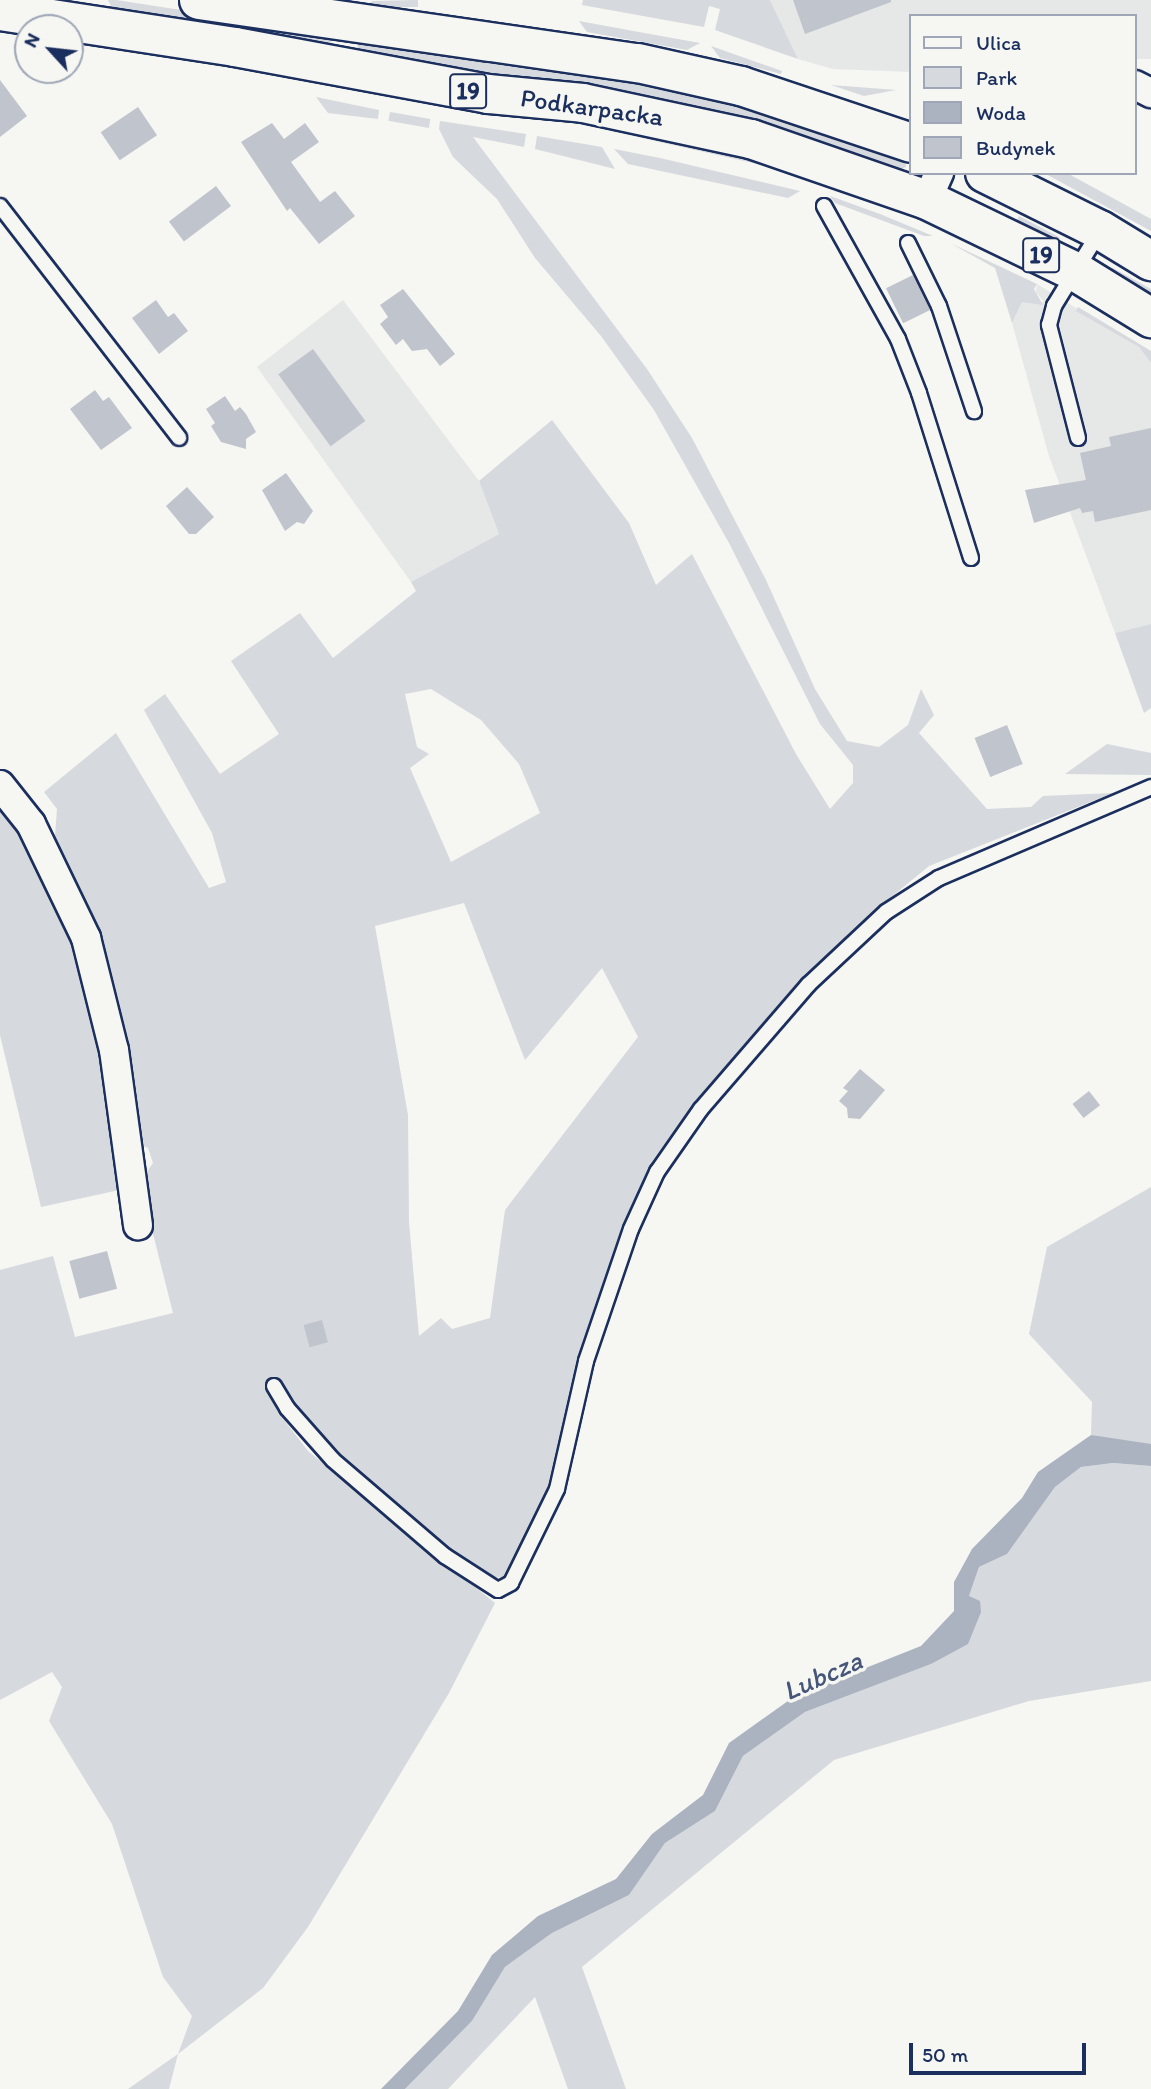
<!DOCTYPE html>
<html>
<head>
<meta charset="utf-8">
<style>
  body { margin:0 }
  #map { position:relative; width:1151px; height:2089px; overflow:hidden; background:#f6f6f2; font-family:Itim,sans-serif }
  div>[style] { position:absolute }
  .built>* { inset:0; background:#e6e7e7 }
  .green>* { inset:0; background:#d6d9dd; transform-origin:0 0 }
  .water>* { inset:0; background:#abb2c0 }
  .building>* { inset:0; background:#c0c4cd; transform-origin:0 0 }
  .roads { filter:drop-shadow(2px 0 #1b2f5e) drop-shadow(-2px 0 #1b2f5e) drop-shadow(0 2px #1b2f5e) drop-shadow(0 -2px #1b2f5e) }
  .service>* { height:14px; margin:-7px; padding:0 7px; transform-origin:7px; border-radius:7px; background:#f6f6f2 }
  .minor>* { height:28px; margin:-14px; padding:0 14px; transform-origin:14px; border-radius:14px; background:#f6f6f2 }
  .trunk>* { height:38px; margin:-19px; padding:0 19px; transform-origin:19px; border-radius:19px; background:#f6f6f2 }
  span { translate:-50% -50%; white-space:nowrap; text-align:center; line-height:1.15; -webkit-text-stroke:7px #f6f6f2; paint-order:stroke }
  .shield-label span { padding:2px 5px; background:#f6f6f2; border:2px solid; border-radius:5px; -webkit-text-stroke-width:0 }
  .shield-label { font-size:24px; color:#1b2f5e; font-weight:700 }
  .street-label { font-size:26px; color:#1b2f5e }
  .water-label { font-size:28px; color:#46567b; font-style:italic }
  .legend { position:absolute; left:909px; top:14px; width:228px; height:161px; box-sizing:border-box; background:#f6f6f2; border:2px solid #9ea6b7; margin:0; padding:9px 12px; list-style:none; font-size:21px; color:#1b2f5e }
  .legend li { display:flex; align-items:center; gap:14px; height:35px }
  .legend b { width:35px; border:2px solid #9ea6b7 }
  .north { position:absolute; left:14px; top:14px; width:70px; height:70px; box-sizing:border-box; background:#f6f6f2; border:2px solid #9ea6b7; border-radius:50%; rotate:297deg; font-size:19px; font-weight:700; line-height:28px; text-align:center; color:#1b2f5e }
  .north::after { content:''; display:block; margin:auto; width:24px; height:32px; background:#1b2f5e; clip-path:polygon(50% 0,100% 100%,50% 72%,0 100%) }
  .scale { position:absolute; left:909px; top:2043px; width:177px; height:32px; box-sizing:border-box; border:4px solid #1b2f5e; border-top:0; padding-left:9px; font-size:21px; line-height:24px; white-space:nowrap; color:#1b2f5e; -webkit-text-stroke:5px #f6f6f2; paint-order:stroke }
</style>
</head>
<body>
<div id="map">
  <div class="built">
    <div style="clip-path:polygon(770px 0,1151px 0,1151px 59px,1135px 59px,1135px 16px,911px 16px,911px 72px,833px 69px,798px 59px)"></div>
    <div style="clip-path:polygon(1037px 284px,1139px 347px,1151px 363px,1151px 624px,1115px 633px,1049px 456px,1012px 323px,1022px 302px,1044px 302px,1036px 292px)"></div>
    <div style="clip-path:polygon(343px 300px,479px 481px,499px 534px,411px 582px,257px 367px)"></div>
  </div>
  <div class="green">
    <div style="clip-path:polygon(116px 0,332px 33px,329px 56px,114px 11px,108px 0)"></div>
    <div style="clip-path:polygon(418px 0,418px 7px,364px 7px,373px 1px)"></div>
    <div style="clip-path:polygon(583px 0,770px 0,798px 59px,715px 30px,720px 9px,709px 6px,704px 27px,582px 5px)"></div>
    <div style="clip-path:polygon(579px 21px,639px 32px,700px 43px,687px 50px,587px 32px)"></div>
    <div style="clip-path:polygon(359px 37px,580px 70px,731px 100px,905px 159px,906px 167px,899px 170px,356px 60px)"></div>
    <div style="clip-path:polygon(711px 46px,782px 71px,781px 74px,720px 58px)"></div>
    <div style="clip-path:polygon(831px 85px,896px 90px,864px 96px)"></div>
    <div style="clip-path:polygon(316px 97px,379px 110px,378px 119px,328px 113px)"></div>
    <div style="left:390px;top:112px;width:41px;height:9px;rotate:10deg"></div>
    <div style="clip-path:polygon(evenodd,440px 121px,526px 134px,524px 147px,473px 137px,647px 369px,692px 438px,766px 580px,815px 689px,847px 741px,879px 747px,908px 725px,921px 689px,934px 715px,919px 733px,987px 809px,1031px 807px,1043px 796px,1113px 793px,929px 866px,867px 917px,699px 1097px,653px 1160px,615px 1251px,585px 1344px,549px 1488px,506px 1577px,485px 1578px,335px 1455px,293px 1406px,281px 1416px,308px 1451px,495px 1603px,449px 1693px,308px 1927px,263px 1988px,178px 2054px,169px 2089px,128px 2089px,178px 2054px,192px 2016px,163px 1977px,112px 1824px,49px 1721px,62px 1687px,52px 1672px,0 1700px,0 1270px,53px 1256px,75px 1337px,173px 1313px,140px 1182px,153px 1163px,148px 1148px,142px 1145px,111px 988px,89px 918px,55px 836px,57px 809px,44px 792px,116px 733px,209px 888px,226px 882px,212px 833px,144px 710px,165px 694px,220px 774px,279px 734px,231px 661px,300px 613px,333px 658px,416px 591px,411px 582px,499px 534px,479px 481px,552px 420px,629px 523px,656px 585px,692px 554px,796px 754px,830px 809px,853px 783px,853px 765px,820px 724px,729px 543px,654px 410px,601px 336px,535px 258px,497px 199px,453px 157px,439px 129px,440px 121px,431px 689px,481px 720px,519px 764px,540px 813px,451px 862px,410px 768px,429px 754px,417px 747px,405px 694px,431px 689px,440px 121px,464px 903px,525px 1060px,602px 968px,638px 1037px,505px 1210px,490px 1318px,452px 1329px,441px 1318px,419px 1336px,409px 1222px,408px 1115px,375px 926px,464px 903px)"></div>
    <div style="clip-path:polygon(618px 123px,674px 134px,806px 175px,611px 131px)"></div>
    <div style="clip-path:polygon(537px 136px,602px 147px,615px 169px,535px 149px)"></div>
    <div style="clip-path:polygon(614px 149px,660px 158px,800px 191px,788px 198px,628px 164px)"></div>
    <div style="clip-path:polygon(1044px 173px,1067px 173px,1078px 179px,1151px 219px,1151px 231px)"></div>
    <div style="clip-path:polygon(830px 196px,880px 214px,933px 236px,924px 236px,835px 203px)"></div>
    <div style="clip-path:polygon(1019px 216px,1059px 237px,1063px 246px,1012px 230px)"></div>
    <div style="clip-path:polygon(950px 243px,1037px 284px,1034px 289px,1043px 305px,1022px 302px,1012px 323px,995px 268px)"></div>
    <div style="clip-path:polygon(1100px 267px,1113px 268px,1151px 289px,1151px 307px)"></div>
    <div style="clip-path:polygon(1078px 307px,1151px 351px,1151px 363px,1139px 347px,1076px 311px)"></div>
    <div style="clip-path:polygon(1151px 624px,1151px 708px,1144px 713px,1115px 633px)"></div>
    <div style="clip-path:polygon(1107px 744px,1151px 753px,1151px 775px,1065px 774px)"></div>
    <div style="clip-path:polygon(0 795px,16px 815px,85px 975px,124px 1189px,41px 1207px,0 1035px)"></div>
    <div style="clip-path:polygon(1151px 1187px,1151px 1444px,1136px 1444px,1091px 1435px,1092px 1402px,1029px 1334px,1047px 1247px)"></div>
    <div style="clip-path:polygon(1113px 1463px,1151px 1466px,1151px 1681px,1029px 1701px,834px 1760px,582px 1967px,626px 2089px,568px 2089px,535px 1997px,448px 2089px,405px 2089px,472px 2021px,505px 1967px,552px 1933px,629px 1895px,665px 1843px,715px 1811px,743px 1756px,805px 1712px,931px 1664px,969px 1596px,979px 1567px,1007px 1554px,1055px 1487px,1081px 1467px)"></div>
  </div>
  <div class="water">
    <div style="clip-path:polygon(1091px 1435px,1151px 1444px,1151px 1466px,1113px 1463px,1081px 1467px,1055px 1487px,1007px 1554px,979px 1567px,969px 1596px,980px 1601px,981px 1612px,968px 1644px,931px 1664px,805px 1712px,743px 1756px,715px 1811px,665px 1843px,629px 1895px,552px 1933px,505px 1967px,472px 2021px,405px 2089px,381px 2089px,458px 2011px,492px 1955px,538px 1916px,616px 1879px,652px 1834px,703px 1795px,729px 1743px,795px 1696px,921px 1646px,954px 1611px,954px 1582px,972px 1549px,1022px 1498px,1038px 1472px)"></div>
  </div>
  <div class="building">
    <div style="clip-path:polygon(793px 0,891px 0,891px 2px,805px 34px)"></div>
    <div style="clip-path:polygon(0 80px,27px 116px,0 137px)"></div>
    <div style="left:138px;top:107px;width:34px;height:45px;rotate:56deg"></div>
    <div style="clip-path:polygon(272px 123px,284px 139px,305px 123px,319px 142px,291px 162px,320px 202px,335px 191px,355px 216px,319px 244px,290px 208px,287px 211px,241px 142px)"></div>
    <div style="left:216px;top:186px;width:25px;height:59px;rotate:53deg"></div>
    <div style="left:913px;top:275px;width:39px;height:30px;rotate:64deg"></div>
    <div style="clip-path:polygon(403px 289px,455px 354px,440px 366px,427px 349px,412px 351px,403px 339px,396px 345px,380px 324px,388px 317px,380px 305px)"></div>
    <div style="clip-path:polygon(156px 300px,168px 317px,174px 313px,188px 331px,159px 354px,132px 318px)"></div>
    <div style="left:313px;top:349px;width:89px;height:43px;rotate:54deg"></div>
    <div style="clip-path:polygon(95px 390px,103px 401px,109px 397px,132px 428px,101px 450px,70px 409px)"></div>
    <div style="clip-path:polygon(225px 396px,235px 411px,240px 407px,246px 414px,256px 432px,246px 439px,246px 449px,221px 442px,211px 426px,215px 423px,206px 409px)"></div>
    <div style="clip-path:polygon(1151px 428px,1151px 510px,1095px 522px,1093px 511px,1082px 513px,1080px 508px,1034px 523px,1025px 490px,1086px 480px,1080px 453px,1111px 446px,1109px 437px)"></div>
    <div style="clip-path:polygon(286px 473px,313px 511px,304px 524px,297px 522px,285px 531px,262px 490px)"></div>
    <div style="clip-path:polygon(187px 487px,214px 517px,196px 534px,189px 534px,166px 506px)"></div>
    <div style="left:1007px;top:725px;width:42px;height:35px;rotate:68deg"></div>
    <div style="clip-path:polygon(860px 1069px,885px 1090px,860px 1119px,848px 1118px,847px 1108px,839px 1101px,848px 1091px,843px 1088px)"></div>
    <div style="left:1089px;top:1091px;width:18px;height:21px;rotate:52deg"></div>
    <div style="left:107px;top:1251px;width:39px;height:39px;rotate:75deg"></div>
    <div style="left:322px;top:1320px;width:23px;height:19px;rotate:75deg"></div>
  </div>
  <div class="roads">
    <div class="service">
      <div style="left:0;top:206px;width:293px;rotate:52.3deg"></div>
      <div style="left:824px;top:206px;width:152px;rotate:60.9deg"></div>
      <div style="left:898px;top:339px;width:58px;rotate:68.7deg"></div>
      <div style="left:919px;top:393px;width:173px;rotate:72.5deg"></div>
      <div style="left:908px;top:243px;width:70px;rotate:63.8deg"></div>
      <div style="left:939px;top:306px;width:111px;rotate:71.6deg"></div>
      <div style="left:1078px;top:438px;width:117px;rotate:-104.4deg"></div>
      <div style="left:1049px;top:325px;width:20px;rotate:-75deg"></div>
      <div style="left:1054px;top:306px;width:88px;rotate:-58.5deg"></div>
      <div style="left:274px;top:1386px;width:26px;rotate:59deg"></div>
      <div style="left:287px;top:1408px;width:69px;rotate:48.5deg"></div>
      <div style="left:333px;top:1460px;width:148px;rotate:40.6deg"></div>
      <div style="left:445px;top:1556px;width:63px;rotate:32.7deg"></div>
      <div style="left:498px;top:1590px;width:15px;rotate:-28deg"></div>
      <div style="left:511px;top:1583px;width:105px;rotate:-63.9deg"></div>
      <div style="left:557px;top:1489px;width:131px;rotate:-77.2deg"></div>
      <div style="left:586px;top:1361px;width:139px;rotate:-71.2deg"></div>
      <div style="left:631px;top:1229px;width:63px;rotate:-65.5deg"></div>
      <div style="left:657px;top:1172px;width:77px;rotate:-55.1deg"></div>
      <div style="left:701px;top:1109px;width:164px;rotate:-49.2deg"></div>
      <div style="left:808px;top:985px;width:107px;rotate:-43.1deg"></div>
      <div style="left:886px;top:912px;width:63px;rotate:-32.7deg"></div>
      <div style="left:939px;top:878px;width:231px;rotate:-23.2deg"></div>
    </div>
    <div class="minor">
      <div style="left:1135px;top:85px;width:18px;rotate:27deg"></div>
      <div style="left:927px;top:200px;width:30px;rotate:-66deg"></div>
      <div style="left:0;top:785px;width:50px;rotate:51.5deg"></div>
      <div style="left:31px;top:824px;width:127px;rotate:64.2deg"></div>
      <div style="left:86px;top:938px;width:115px;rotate:76deg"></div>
      <div style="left:114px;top:1050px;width:177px;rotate:82.2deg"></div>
    </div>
    <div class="trunk">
      <div style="left:199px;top:0;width:443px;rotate:8.2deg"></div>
      <div style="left:638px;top:63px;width:106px;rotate:12.6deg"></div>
      <div style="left:741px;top:86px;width:179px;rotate:18.5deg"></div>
      <div style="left:0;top:11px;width:238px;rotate:8.7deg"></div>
      <div style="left:235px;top:47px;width:257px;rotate:10.5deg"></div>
      <div style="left:488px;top:94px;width:95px;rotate:5.4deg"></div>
      <div style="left:583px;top:103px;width:172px;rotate:12.1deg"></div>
      <div style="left:751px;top:139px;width:186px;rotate:19.1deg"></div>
      <div style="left:927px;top:200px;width:168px;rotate:25.8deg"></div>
      <div style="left:1078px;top:273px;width:86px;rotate:31.7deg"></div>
      <div style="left:985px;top:173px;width:128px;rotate:26.4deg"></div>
      <div style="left:1100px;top:230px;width:60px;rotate:31.3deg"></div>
    </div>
  </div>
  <div class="shield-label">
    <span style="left:468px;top:91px">19</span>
    <span style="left:1041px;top:255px">19</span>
  </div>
  <div class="street-label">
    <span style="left:592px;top:108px;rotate:8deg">Podkarpacka</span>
  </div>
  <div class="water-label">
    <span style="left:822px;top:1675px;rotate:-24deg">Lubcza</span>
  </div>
  <ul class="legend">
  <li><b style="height:9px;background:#f6f6f2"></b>Ulica</li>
  <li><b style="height:19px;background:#d6d9dd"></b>Park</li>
  <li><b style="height:19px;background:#abb2c0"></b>Woda</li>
  <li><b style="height:19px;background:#c0c4cd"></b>Budynek</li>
  </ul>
  <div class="north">N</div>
  <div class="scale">50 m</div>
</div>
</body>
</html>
